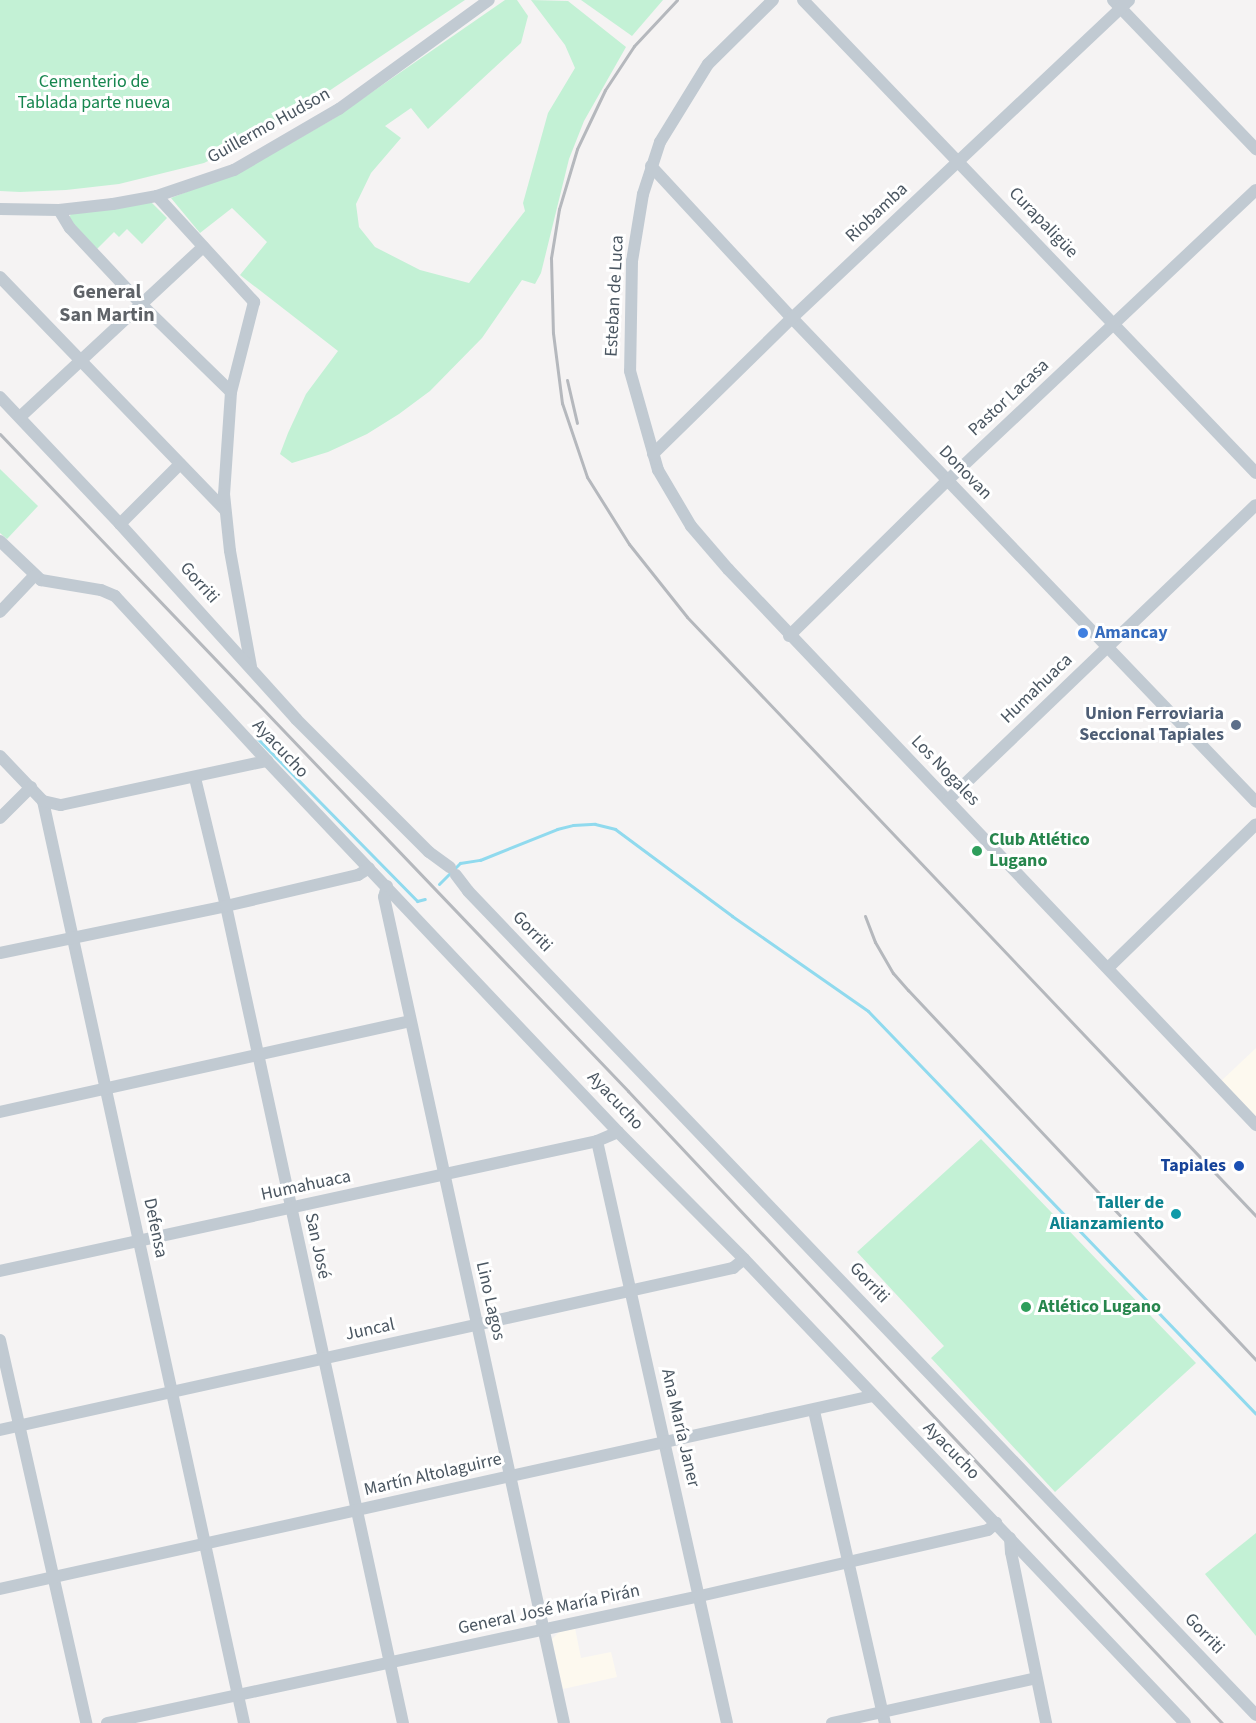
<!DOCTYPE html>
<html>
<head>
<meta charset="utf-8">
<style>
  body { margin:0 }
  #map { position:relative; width:1256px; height:1723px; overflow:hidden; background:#f5f3f3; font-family:"Source Sans 3",sans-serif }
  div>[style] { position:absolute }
  .commercial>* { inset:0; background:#fdf9ef }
  .green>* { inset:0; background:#c3f1d5 }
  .stream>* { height:3px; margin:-1.5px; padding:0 1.5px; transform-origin:1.5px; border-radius:1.5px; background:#90daee }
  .minor>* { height:12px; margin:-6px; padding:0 6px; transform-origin:6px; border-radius:6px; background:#c1cad2 }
  .rail>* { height:3px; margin:-1.5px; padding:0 1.5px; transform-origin:1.5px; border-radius:1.5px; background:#b5b8bd }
  .dots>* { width:16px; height:16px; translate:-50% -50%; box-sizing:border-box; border:3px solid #fff; border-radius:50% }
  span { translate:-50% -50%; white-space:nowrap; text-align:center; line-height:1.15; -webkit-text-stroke:6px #fff; paint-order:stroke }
  .park-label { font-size:18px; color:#17864f }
  .street-label { font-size:18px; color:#4a5661 }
  .shop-label { font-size:18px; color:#366cbe; font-weight:700 }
  .left { translate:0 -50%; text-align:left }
  .service-label { font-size:18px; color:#4e5e75; font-weight:700 }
  .right { translate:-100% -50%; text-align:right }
  .leisure-label { font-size:18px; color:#27864d; font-weight:700 }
  .transit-label { font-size:18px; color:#164399; font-weight:700 }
  .culture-label { font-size:18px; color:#0d838f; font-weight:700 }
  .neighbourhood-label { font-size:20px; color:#5f6368; font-weight:700 }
</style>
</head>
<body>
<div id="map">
  <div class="commercial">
    <div style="clip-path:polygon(1256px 1048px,1256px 1122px,1219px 1083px)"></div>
    <div style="clip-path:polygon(575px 1628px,581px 1658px,611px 1652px,617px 1677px,563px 1689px,552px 1639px,559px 1632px)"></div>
  </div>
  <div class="green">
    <div style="clip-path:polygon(0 0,465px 0,302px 109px,253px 139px,204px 163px,119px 184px,66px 190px,20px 192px,0 191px)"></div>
    <div style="clip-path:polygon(505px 0,517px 0,528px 16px,521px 43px,428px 129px,411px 108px,385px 126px,401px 138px,371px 173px,356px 204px,359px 227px,375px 247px,420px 270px,469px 283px,525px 211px,523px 203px,548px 113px,575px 68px,565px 45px,531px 0,568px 1px,626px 47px,584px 121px,569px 159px,541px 273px,535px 284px,522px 280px,482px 338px,430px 391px,399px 414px,367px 434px,328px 452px,292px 463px,280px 454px,288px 433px,306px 394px,338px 351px,240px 275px,267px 242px,232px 208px,200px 233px,171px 198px,245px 169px,333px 119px)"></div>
    <div style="clip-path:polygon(581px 0,663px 0,632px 36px)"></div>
    <div style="clip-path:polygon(150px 201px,167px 218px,142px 244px,127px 229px,119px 237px,114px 232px,97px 249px,69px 219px,71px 213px)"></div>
    <div style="clip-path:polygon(0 469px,38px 506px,7px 539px,0 533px)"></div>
    <div style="clip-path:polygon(981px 1139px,1196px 1363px,1055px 1492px,931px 1358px,944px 1346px,857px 1252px)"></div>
    <div style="clip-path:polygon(1256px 1533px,1256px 1636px,1205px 1574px)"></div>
  </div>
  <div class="stream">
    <div style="left:256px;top:737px;width:230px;rotate:45.5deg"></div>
    <div style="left:417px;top:901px;width:8px;rotate:-14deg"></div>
    <div style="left:439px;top:884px;width:30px;rotate:-45deg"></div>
    <div style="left:460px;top:863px;width:20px;rotate:-9deg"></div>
    <div style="left:480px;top:860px;width:83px;rotate:-21.9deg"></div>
    <div style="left:557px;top:829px;width:16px;rotate:-14deg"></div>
    <div style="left:573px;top:825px;width:22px;rotate:-3deg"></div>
    <div style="left:595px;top:824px;width:21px;rotate:14deg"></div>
    <div style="left:615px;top:829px;width:146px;rotate:36.6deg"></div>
    <div style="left:732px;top:916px;width:166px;rotate:34.9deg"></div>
    <div style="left:868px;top:1011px;width:559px;rotate:46.09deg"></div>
  </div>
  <div class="minor">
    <div style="left:773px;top:0;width:91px;rotate:135.4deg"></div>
    <div style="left:708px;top:64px;width:92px;rotate:121.6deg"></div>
    <div style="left:660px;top:142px;width:55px;rotate:108.1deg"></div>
    <div style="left:643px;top:194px;width:68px;rotate:99.3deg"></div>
    <div style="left:632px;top:261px;width:110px;rotate:91deg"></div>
    <div style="left:630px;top:371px;width:103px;rotate:74.2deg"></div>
    <div style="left:658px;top:470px;width:65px;rotate:59.5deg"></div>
    <div style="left:691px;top:526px;width:57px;rotate:49.3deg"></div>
    <div style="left:728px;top:569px;width:767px;rotate:46.48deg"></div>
    <div style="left:803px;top:0;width:655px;rotate:46.24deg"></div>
    <div style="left:1113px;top:0;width:207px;rotate:46.2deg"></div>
    <div style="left:651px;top:166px;width:207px;rotate:47.2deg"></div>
    <div style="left:792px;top:318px;width:670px;rotate:46.21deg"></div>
    <div style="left:157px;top:196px;width:144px;rotate:47.5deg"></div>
    <div style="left:254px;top:302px;width:93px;rotate:104.3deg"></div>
    <div style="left:231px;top:392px;width:102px;rotate:93.9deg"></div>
    <div style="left:224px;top:494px;width:57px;rotate:84deg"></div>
    <div style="left:230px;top:551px;width:117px;rotate:79.7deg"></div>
    <div style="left:0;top:209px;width:59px;rotate:1deg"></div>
    <div style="left:59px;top:210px;width:54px;rotate:-6.3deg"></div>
    <div style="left:113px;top:204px;width:45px;rotate:-10.3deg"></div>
    <div style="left:157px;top:196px;width:81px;rotate:-18.7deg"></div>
    <div style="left:234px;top:170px;width:121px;rotate:-30.2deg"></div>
    <div style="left:339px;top:109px;width:185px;rotate:-36deg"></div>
    <div style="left:59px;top:210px;width:21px;rotate:59deg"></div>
    <div style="left:70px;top:228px;width:105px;rotate:46.9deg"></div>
    <div style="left:142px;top:305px;width:124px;rotate:44.3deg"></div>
    <div style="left:0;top:277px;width:324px;rotate:46deg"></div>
    <div style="left:0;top:397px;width:175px;rotate:46.6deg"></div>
    <div style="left:120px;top:524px;width:263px;rotate:47.9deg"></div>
    <div style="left:296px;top:719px;width:188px;rotate:45deg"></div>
    <div style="left:429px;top:852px;width:26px;rotate:36deg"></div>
    <div style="left:20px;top:417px;width:250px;rotate:-42.9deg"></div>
    <div style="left:653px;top:454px;width:194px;rotate:-44.4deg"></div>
    <div style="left:792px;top:318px;width:463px;rotate:-43.3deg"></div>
    <div style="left:120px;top:524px;width:85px;rotate:-45deg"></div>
    <div style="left:0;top:541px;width:57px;rotate:43.6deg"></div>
    <div style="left:41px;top:580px;width:61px;rotate:9.5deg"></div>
    <div style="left:101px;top:590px;width:15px;rotate:23deg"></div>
    <div style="left:115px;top:596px;width:224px;rotate:47.3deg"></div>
    <div style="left:267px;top:761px;width:511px;rotate:46.59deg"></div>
    <div style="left:618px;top:1132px;width:179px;rotate:45.2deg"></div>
    <div style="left:744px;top:1259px;width:640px;rotate:46.46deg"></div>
    <div style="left:0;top:612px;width:50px;rotate:-46.6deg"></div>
    <div style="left:789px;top:636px;width:223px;rotate:-44.5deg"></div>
    <div style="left:948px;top:480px;width:423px;rotate:-43.3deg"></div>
    <div style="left:0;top:756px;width:62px;rotate:46.3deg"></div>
    <div style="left:43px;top:801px;width:944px;rotate:77.7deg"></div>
    <div style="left:195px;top:778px;width:132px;rotate:76.4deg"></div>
    <div style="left:226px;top:906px;width:836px;rotate:77.78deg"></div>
    <div style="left:948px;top:800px;width:426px;rotate:-43.8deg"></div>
    <div style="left:43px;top:801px;width:18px;rotate:13deg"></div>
    <div style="left:61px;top:805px;width:211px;rotate:-12.1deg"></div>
    <div style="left:0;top:818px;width:44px;rotate:-45deg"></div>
    <div style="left:456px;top:875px;width:20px;rotate:53deg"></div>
    <div style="left:468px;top:891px;width:1140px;rotate:46.28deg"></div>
    <div style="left:387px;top:886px;width:11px;rotate:105deg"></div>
    <div style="left:384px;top:897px;width:845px;rotate:77.71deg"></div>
    <div style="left:0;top:953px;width:231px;rotate:-11.7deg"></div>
    <div style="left:226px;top:906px;width:136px;rotate:-13.2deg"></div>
    <div style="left:358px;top:875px;width:13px;rotate:-32deg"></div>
    <div style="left:1108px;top:968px;width:206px;rotate:-44.2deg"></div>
    <div style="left:0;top:1112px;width:420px;rotate:-12.5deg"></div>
    <div style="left:597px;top:1141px;width:596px;rotate:77.41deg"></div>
    <div style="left:0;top:1271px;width:611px;rotate:-12.28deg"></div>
    <div style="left:597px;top:1141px;width:23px;rotate:-23deg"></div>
    <div style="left:0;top:1340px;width:393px;rotate:77.3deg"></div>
    <div style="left:814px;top:1411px;width:320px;rotate:77.2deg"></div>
    <div style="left:0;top:1430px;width:751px;rotate:-12.46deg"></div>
    <div style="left:733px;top:1268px;width:14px;rotate:-39deg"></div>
    <div style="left:1010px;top:1538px;width:14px;rotate:86deg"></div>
    <div style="left:1011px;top:1552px;width:175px;rotate:78.4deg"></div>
    <div style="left:0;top:1589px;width:894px;rotate:-12.47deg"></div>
    <div style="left:107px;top:1723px;width:606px;rotate:-12.09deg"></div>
    <div style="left:700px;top:1596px;width:295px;rotate:-12.9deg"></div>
    <div style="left:988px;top:1530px;width:11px;rotate:-41deg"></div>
    <div style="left:832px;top:1723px;width:209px;rotate:-12.4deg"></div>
  </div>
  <div class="rail">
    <div style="left:677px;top:0;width:63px;rotate:133.1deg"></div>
    <div style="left:634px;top:46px;width:53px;rotate:123.4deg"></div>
    <div style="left:605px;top:90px;width:65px;rotate:115.4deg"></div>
    <div style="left:577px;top:149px;width:63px;rotate:106.7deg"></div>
    <div style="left:559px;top:209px;width:50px;rotate:99.3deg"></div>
    <div style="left:551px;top:258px;width:75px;rotate:88.5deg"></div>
    <div style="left:553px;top:333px;width:71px;rotate:82.7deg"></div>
    <div style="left:562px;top:403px;width:78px;rotate:71.3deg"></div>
    <div style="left:587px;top:477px;width:79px;rotate:57.9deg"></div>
    <div style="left:629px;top:544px;width:93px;rotate:51.5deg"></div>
    <div style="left:687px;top:617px;width:826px;rotate:46.47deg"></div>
    <div style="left:567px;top:380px;width:44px;rotate:76.9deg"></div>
    <div style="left:0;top:434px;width:909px;rotate:46.29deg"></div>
    <div style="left:628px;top:1091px;width:867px;rotate:46.78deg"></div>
    <div style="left:865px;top:916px;width:28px;rotate:69deg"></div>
    <div style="left:875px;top:942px;width:36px;rotate:60deg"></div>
    <div style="left:893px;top:973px;width:23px;rotate:49deg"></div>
    <div style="left:908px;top:990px;width:508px;rotate:46.76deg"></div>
  </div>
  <div class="dots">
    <div style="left:1083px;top:633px;background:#3f7fe0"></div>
    <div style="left:1236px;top:725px;background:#5c6f8a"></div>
    <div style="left:977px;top:851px;background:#2e9e5b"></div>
    <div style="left:1239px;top:1166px;background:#1a4fb4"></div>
    <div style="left:1176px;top:1214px;background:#0f9aa8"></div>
    <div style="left:1026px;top:1307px;background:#2e9e5b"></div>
  </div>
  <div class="park-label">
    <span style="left:94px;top:93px">Cementerio de<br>Tablada parte nueva</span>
  </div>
  <div class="street-label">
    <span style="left:269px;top:126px;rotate:-29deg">Guillermo Hudson</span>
    <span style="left:877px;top:213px;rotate:-43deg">Riobamba</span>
    <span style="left:1043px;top:223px;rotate:46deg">Curapaligüe</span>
    <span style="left:615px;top:296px;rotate:-87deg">Esteban de Luca</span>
    <span style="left:1009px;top:398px;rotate:-43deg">Pastor Lacasa</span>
    <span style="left:965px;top:473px;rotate:46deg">Donovan</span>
    <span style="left:199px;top:583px;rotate:48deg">Gorriti</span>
    <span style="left:1037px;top:689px;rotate:-44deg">Humahuaca</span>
    <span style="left:280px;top:749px;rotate:47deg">Ayacucho</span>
    <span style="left:945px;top:771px;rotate:46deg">Los Nogales</span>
    <span style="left:532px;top:932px;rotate:46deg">Gorriti</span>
    <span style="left:615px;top:1101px;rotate:47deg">Ayacucho</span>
    <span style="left:306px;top:1186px;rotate:-12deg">Humahuaca</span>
    <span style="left:155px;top:1228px;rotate:78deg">Defensa</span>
    <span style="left:317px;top:1246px;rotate:78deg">San José</span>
    <span style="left:869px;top:1283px;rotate:46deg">Gorriti</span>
    <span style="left:490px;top:1301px;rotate:77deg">Lino Lagos</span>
    <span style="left:370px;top:1330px;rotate:-12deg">Juncal</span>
    <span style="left:680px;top:1428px;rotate:77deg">Ana María Janer</span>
    <span style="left:951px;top:1451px;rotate:46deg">Ayacucho</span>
    <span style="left:433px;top:1475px;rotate:-13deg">Martín Altolaguirre</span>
    <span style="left:549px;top:1610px;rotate:-12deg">General José María Pirán</span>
    <span style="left:1204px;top:1634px;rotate:46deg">Gorriti</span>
  </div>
  <div class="shop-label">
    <span class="left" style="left:1095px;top:633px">Amancay</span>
  </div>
  <div class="service-label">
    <span class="right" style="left:1224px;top:725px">Union Ferroviaria<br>Seccional Tapiales</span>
  </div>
  <div class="leisure-label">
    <span class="left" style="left:989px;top:851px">Club Atlético<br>Lugano</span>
    <span class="left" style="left:1038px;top:1307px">Atlético Lugano</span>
  </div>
  <div class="transit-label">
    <span class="right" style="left:1226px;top:1166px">Tapiales</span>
  </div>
  <div class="culture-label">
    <span class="right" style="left:1164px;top:1214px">Taller de<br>Alianzamiento</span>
  </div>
  <div class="neighbourhood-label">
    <span style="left:107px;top:304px">General<br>San Martin</span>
  </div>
</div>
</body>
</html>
